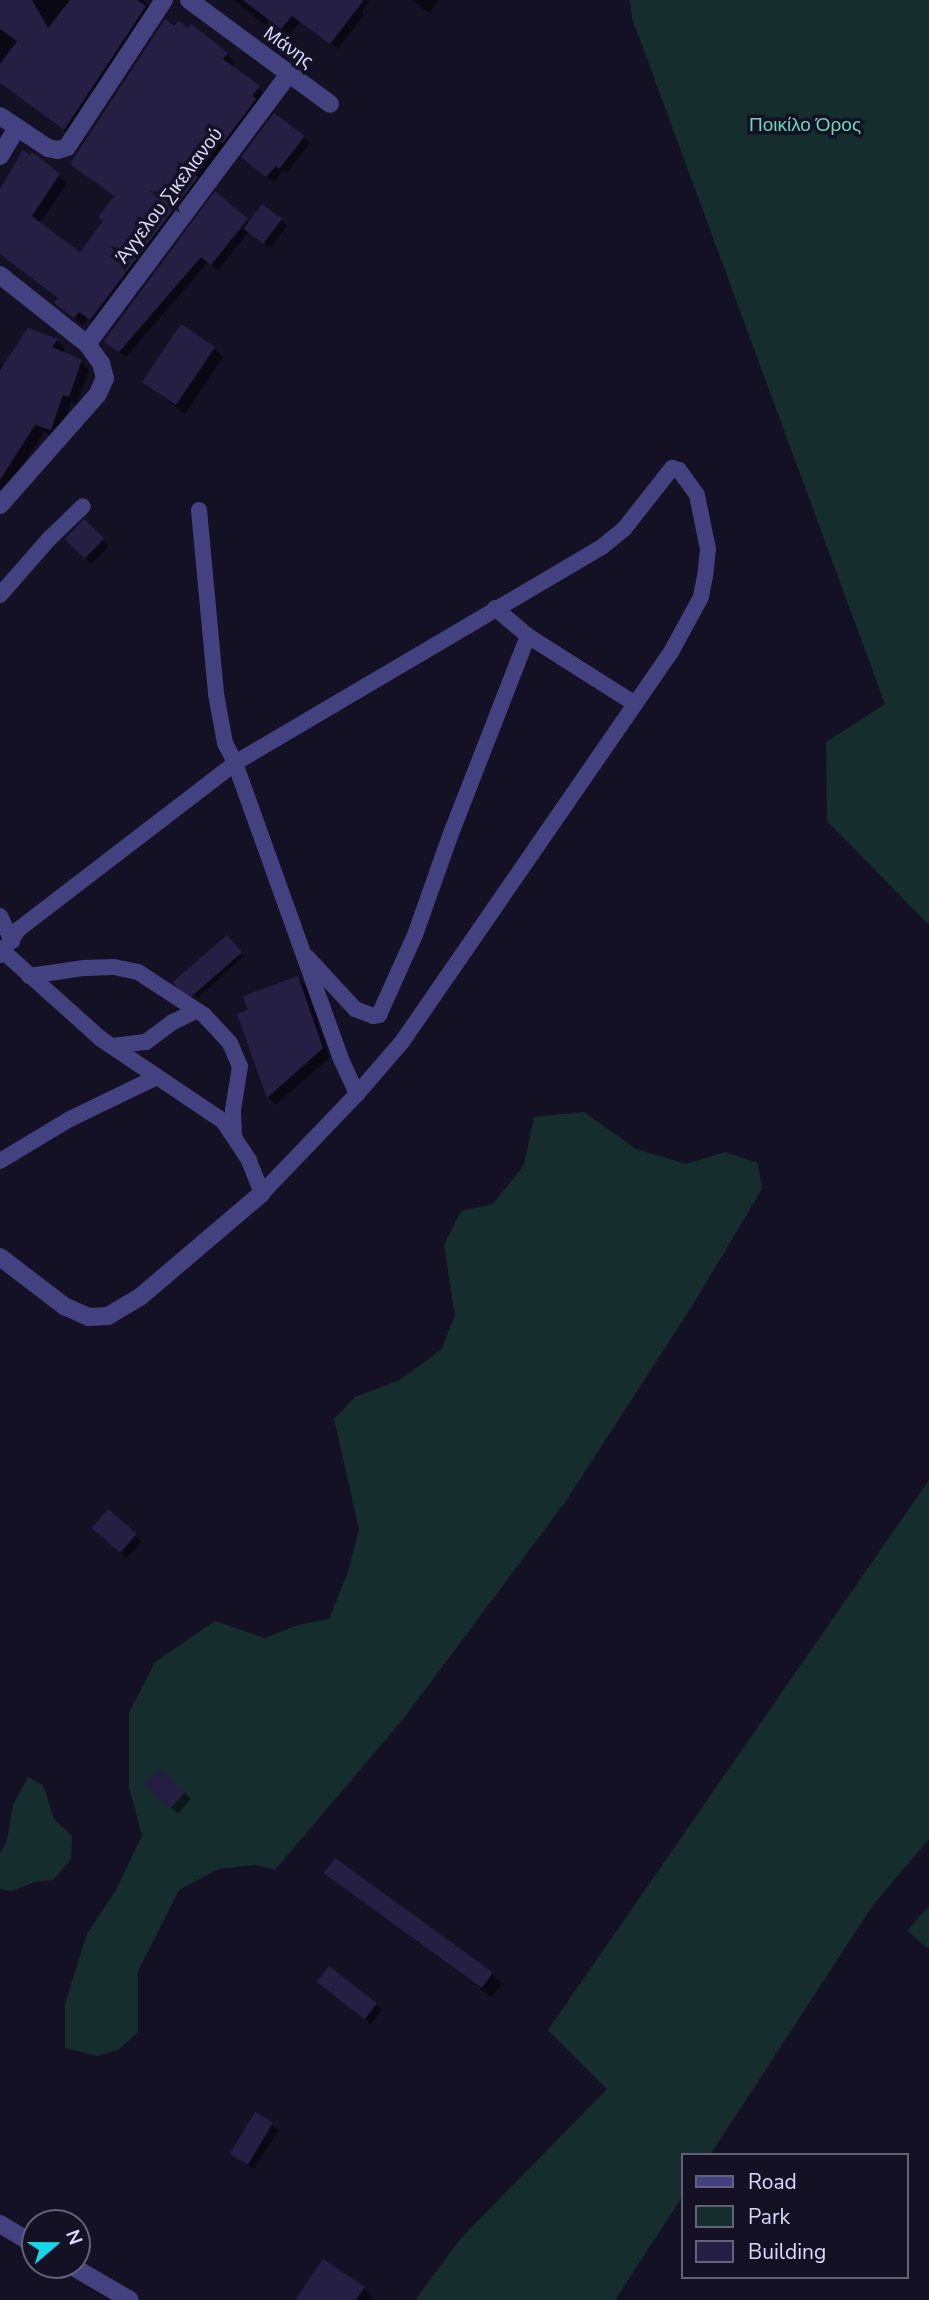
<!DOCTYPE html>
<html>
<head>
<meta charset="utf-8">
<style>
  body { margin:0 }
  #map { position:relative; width:929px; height:2300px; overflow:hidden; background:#141125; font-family:"Nunito Sans",sans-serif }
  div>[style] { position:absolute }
  .green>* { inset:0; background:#152e2d }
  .shadow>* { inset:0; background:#0007; transform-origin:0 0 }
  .building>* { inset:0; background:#261f44; transform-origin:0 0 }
  .pedestrian>* { height:16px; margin:-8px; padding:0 8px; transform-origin:8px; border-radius:8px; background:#43417f }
  .minor>* { height:18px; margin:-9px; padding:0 9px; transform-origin:9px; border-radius:9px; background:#43417f }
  span { translate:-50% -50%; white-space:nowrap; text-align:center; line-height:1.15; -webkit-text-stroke:7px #141125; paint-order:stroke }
  .street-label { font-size:19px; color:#dcd8fc }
  .park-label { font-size:19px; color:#6bd5ba }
  .legend { position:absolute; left:681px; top:2153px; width:228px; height:126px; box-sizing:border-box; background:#141125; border:2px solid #64617b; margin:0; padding:9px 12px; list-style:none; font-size:21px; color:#dcd8fc }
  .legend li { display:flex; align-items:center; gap:14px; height:35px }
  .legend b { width:35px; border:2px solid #64617b }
  .north { position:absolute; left:21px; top:2209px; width:70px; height:70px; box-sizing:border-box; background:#141125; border:2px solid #64617b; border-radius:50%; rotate:70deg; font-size:19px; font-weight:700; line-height:28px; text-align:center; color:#dcd8fc }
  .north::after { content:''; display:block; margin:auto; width:24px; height:32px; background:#16d6ea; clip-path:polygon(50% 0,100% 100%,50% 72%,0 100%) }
</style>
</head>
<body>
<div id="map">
  <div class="green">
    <div style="clip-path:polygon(630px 0,929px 0,929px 925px,827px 821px,826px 742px,885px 704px,632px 18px)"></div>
    <div style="clip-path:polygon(584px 1112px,636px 1149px,686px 1164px,725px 1152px,758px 1163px,762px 1189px,692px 1306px,566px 1501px,403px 1719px,275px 1870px,256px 1865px,218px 1869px,179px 1890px,138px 1971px,138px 2032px,118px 2050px,97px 2056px,65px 2048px,65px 2004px,87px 1934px,116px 1890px,142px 1836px,129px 1787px,129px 1713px,155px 1662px,215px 1621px,265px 1638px,298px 1625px,329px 1619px,348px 1572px,359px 1529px,334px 1419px,355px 1397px,398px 1381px,441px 1350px,455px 1316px,444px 1245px,461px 1211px,493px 1204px,524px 1165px,534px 1117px)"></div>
    <div style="clip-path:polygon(929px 1480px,929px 1839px,873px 1905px,710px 2155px,682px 2155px,682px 2197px,615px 2300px,415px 2300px,462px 2237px,607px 2089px,548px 2030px)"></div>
    <div style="clip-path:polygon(28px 1777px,43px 1785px,54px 1819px,72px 1836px,71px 1859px,53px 1880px,35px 1882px,12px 1891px,0 1889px,0 1854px,7px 1840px,13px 1805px)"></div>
    <div style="clip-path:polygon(929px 1906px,929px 1949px,907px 1931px)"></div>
  </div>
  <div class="shadow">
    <div style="clip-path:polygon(0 0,143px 0,154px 11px,74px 138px,0 83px)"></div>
    <div style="clip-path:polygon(234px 0,369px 0,362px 12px,364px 15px,338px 49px,300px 22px,289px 35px,270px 20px,265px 25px)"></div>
    <div style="clip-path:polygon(411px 0,439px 0,429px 13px)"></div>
    <div style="clip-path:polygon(227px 54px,235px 62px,231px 67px,266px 95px,99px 327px,88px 318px,83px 324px,64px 310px,59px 299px,0 253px,0 195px,32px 154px,67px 183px,39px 224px,80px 255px,105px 221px,115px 197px,80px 171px)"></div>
    <div style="clip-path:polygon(304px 137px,310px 143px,287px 173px,283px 170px,274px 182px,249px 163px)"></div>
    <div style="clip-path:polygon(215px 194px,250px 223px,280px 220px,287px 226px,270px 248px,249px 231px,218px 270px,208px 262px,126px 357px,113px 347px)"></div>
    <div style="clip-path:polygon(29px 330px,57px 340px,65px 349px,62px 353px,81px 361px,89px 370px,77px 404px,71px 402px,59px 437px,44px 432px,5px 493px,0 489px,0 364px,4px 366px)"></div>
    <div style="clip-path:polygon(213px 348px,223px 357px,185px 414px,145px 383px)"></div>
    <div style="left:84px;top:522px;width:35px;height:25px;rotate:44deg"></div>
    <div style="clip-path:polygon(227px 937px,244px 956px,198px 998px,178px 985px)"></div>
    <div style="clip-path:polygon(298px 978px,306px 987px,330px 1057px,276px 1105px,268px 1097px,250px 1011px)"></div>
    <div style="clip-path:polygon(100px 1534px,135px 1535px,142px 1541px,127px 1558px)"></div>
    <div style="clip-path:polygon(147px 1785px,185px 1793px,191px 1799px,178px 1814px)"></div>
    <div style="clip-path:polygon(326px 1874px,492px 1974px,502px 1984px,492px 1997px)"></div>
    <div style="clip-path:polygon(326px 1988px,375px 2004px,382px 2010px,371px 2024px)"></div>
    <div style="clip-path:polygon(272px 2125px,278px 2131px,254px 2169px,232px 2153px)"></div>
    <div style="clip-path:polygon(364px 2288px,373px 2298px,372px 2300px,297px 2300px)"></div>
  </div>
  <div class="building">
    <div style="clip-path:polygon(0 0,32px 0,48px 28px,70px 0,137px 0,146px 6px,64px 130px,0 83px,0 64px,17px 41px,0 29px)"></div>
    <div style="clip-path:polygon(243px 0,364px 0,330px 44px,292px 16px,281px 29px)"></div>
    <div style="clip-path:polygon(165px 19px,174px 26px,179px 21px,188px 28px,191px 24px,228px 53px,223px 59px,260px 86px,252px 96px,256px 99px,223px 143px,219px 141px,195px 174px,198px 177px,90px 320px,79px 312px,74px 318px,54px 303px,58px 298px,0 254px,0 189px,23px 150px,30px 155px,32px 152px,60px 174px,32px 216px,80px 252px,103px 221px,98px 217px,114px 196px,70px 164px)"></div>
    <div style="clip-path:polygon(274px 113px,305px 136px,279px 169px,276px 166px,266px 177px,241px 157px)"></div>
    <div style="clip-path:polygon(215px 191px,248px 219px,211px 265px,201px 257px,119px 352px,104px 341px)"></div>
    <div style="left:262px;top:204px;width:25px;height:31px;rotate:37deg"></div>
    <div style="left:181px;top:324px;width:41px;height:70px;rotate:34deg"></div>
    <div style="clip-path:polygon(28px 328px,58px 339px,52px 347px,82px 360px,69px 397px,63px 395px,51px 430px,35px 425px,0 480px,0 370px)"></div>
    <div style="left:84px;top:519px;width:28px;height:28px;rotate:44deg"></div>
    <div style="left:227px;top:935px;width:23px;height:72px;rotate:49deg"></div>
    <div style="clip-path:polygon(298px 976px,323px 1048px,267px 1098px,237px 1014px,248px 1010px,243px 996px)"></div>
    <div style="left:108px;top:1509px;width:38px;height:25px;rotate:41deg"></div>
    <div style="left:160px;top:1768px;width:35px;height:23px;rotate:43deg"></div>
    <div style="left:335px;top:1858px;width:195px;height:19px;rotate:36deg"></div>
    <div style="left:329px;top:1966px;width:61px;height:20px;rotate:38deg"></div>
    <div style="left:255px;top:2112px;width:21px;height:49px;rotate:31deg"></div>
    <div style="clip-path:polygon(323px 2259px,365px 2287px,356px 2300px,295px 2300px)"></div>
  </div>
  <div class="pedestrian">
    <div style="left:199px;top:510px;width:185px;rotate:84.7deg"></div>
    <div style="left:216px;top:694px;width:50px;rotate:79.6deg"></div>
    <div style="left:225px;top:743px;width:22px;rotate:63deg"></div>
    <div style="left:235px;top:763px;width:312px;rotate:70.3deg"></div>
    <div style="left:340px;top:1057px;width:41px;rotate:65.3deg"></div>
    <div style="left:0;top:595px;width:74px;rotate:-48.8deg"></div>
    <div style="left:49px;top:539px;width:47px;rotate:-44.1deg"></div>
    <div style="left:495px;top:608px;width:43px;rotate:40.3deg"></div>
    <div style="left:528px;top:636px;width:127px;rotate:32.4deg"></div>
    <div style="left:0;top:916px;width:28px;rotate:64deg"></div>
    <div style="left:0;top:955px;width:32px;rotate:-54deg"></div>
    <div style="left:19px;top:929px;width:272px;rotate:-37.5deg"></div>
    <div style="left:235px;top:763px;width:427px;rotate:-30.5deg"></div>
    <div style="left:603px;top:546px;width:27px;rotate:-39deg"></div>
    <div style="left:624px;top:529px;width:78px;rotate:-51.8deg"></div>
    <div style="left:672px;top:468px;width:7px;rotate:16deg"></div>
    <div style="left:679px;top:470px;width:31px;rotate:54deg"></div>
    <div style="left:697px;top:495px;width:55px;rotate:78.5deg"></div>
    <div style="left:708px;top:549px;width:27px;rotate:96deg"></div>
    <div style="left:705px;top:576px;width:21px;rotate:101deg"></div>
    <div style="left:701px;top:597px;width:63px;rotate:118.6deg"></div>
    <div style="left:671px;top:652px;width:475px;rotate:124.6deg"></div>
    <div style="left:401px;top:1043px;width:67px;rotate:130.8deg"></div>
    <div style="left:357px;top:1094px;width:137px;rotate:133.8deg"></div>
    <div style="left:262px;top:1193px;width:35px;rotate:-112deg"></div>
    <div style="left:249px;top:1160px;width:47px;rotate:-123.7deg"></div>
    <div style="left:223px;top:1121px;width:147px;rotate:-146.1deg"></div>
    <div style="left:101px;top:1039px;width:129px;rotate:-138.1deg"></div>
    <div style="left:307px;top:957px;width:71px;rotate:47.3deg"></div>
    <div style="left:355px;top:1009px;width:19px;rotate:21deg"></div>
    <div style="left:373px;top:1016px;width:6px;rotate:-9deg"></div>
    <div style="left:379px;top:1015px;width:88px;rotate:-65.8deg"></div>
    <div style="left:415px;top:935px;width:105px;rotate:-70.5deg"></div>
    <div style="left:450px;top:836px;width:215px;rotate:-68.7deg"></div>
    <div style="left:29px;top:976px;width:56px;rotate:-8.3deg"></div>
    <div style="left:84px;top:968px;width:30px;rotate:-2deg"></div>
    <div style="left:114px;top:967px;width:25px;rotate:12deg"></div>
    <div style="left:138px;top:972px;width:79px;rotate:33.1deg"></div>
    <div style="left:204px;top:1015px;width:38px;rotate:47deg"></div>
    <div style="left:230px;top:1043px;width:25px;rotate:67deg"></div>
    <div style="left:240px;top:1066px;width:45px;rotate:99deg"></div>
    <div style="left:233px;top:1110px;width:26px;rotate:88deg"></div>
    <div style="left:112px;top:1046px;width:34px;rotate:-7deg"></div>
    <div style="left:146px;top:1042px;width:34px;rotate:-37deg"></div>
    <div style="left:173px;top:1022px;width:25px;rotate:-26deg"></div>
    <div style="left:0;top:1161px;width:82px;rotate:-31deg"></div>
    <div style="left:70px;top:1119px;width:97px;rotate:-25.8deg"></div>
  </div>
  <div class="minor">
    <div style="left:189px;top:0;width:175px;rotate:36.4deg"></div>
    <div style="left:0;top:116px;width:58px;rotate:33.7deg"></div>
    <div style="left:48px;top:148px;width:10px;rotate:11deg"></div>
    <div style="left:58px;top:150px;width:9px;rotate:-18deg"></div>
    <div style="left:67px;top:147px;width:176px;rotate:-56.6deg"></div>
    <div style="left:0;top:156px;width:31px;rotate:-59deg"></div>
    <div style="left:0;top:275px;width:111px;rotate:38.4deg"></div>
    <div style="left:87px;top:344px;width:24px;rotate:54deg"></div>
    <div style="left:101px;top:363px;width:16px;rotate:75deg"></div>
    <div style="left:105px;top:378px;width:17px;rotate:114deg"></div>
    <div style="left:98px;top:394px;width:148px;rotate:131.4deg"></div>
    <div style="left:87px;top:344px;width:336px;rotate:-53.2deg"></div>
    <div style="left:0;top:1257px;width:81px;rotate:37.4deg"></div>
    <div style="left:64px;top:1306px;width:27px;rotate:24deg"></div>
    <div style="left:89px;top:1317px;width:19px;rotate:-3deg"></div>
    <div style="left:108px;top:1316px;width:37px;rotate:-31deg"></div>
    <div style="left:140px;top:1297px;width:160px;rotate:-40.4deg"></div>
    <div style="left:0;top:2224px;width:41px;rotate:31deg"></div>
    <div style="left:70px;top:2265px;width:69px;rotate:30.3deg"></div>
  </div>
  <div class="street-label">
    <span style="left:288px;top:48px;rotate:36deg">Μάνης</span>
    <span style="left:170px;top:196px;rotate:-53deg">Άγγελου Σικελιανού</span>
  </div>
  <div class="park-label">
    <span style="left:805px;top:126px">Ποικίλο Όρος</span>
  </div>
  <ul class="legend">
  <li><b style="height:9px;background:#43417f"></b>Road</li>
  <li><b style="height:19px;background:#152e2d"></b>Park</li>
  <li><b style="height:19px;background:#261f44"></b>Building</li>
  </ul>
  <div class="north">N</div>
</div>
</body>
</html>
